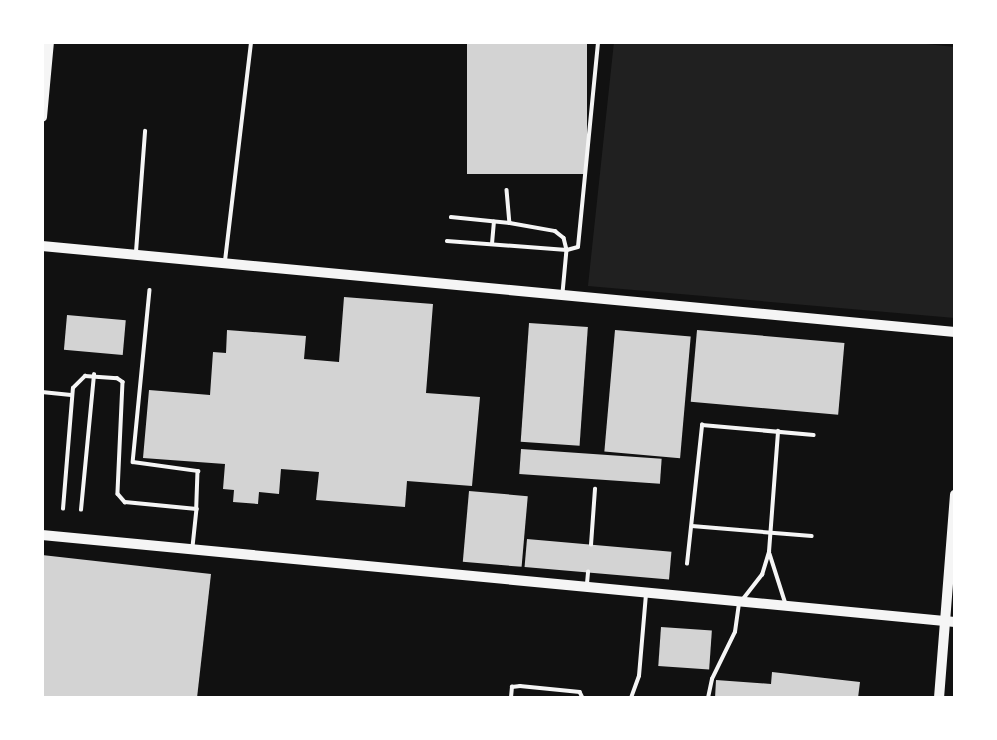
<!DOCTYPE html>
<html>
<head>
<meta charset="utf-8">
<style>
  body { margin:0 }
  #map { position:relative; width:997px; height:740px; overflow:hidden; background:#111; font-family:Overpass,sans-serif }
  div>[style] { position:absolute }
  .green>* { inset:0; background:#202020 }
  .building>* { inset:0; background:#d3d3d3; transform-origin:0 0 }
  .service>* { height:3.5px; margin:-1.75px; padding:0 1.75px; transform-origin:1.75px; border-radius:1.75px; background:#f5f5f5 }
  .secondary>* { height:10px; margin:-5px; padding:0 5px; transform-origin:5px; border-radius:5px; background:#f5f5f5 }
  span { translate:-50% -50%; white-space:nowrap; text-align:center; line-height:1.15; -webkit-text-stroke:6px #fff; paint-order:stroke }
  .frame { position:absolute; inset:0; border:44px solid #fff; pointer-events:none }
</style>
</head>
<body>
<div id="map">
  <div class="green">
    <div style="clip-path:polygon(614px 42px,907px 42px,955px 47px,955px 318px,588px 286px)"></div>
  </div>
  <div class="building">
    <div style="left:467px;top:42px;width:120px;height:132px"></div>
    <div style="clip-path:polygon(344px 297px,433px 304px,426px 393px,480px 397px,472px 486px,407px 481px,405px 507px,316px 500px,319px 472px,281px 469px,279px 494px,259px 492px,258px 504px,233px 502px,234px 490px,223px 489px,225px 464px,143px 458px,149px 390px,210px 395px,213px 352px,226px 353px,227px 330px,306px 336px,304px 359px,339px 362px)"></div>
    <div style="left:67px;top:315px;width:59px;height:35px;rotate:5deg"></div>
    <div style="left:529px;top:323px;width:59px;height:119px;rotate:4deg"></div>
    <div style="left:615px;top:330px;width:76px;height:122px;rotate:5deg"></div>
    <div style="left:697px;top:330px;width:148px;height:72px;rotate:5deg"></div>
    <div style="left:521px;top:449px;width:141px;height:25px;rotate:4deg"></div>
    <div style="left:469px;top:491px;width:59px;height:71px;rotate:5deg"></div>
    <div style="left:527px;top:539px;width:145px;height:28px;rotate:5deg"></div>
    <div style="clip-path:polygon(42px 555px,211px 574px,197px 698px,42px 698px)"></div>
    <div style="left:661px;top:627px;width:51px;height:39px;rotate:4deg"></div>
    <div style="clip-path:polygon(772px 672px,860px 682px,858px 698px,715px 698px,716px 680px,771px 684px)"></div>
  </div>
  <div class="service">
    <div style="left:507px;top:190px;width:33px;rotate:85deg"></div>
    <div style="left:510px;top:223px;width:46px;rotate:10.1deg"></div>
    <div style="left:555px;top:231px;width:11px;rotate:38deg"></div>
    <div style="left:564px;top:238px;width:12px;rotate:76deg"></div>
    <div style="left:567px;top:250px;width:11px;rotate:-15deg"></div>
    <div style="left:578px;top:247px;width:206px;rotate:-84.4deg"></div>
    <div style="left:451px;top:217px;width:59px;rotate:5.8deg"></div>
    <div style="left:447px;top:241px;width:120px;rotate:4.3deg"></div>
    <div style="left:567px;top:250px;width:43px;rotate:95.3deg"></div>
    <div style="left:492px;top:244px;width:22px;rotate:-85deg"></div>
    <div style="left:136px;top:252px;width:121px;rotate:-85.7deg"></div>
    <div style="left:225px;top:261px;width:221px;rotate:-83.2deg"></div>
    <div style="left:150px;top:290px;width:173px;rotate:95.6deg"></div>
    <div style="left:133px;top:462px;width:66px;rotate:7.9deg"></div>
    <div style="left:198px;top:471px;width:38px;rotate:92deg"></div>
    <div style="left:42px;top:392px;width:29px;rotate:6deg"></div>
    <div style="left:63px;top:509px;width:121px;rotate:-85.3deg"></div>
    <div style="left:73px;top:388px;width:17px;rotate:-45deg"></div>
    <div style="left:85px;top:376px;width:32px;rotate:4deg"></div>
    <div style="left:117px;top:378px;width:7px;rotate:34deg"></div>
    <div style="left:123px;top:382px;width:112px;rotate:92.6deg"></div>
    <div style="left:118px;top:494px;width:11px;rotate:49deg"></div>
    <div style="left:125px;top:502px;width:72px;rotate:5.6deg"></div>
    <div style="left:197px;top:509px;width:39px;rotate:96deg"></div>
    <div style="left:81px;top:510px;width:136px;rotate:-84.5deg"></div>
    <div style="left:692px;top:526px;width:120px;rotate:4.8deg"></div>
    <div style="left:591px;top:545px;width:56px;rotate:-85.9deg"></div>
    <div style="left:770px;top:554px;width:52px;rotate:72.3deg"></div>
    <div style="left:687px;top:564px;width:140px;rotate:-83.8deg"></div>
    <div style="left:702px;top:425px;width:112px;rotate:5.1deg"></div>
    <div style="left:587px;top:584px;width:12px;rotate:-85deg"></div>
    <div style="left:743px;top:599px;width:31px;rotate:-52deg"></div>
    <div style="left:762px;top:575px;width:24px;rotate:-73deg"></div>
    <div style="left:769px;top:552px;width:121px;rotate:-85.7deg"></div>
    <div style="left:511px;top:698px;width:11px;rotate:-85deg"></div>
    <div style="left:512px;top:687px;width:8px;rotate:-7deg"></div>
    <div style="left:520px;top:686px;width:60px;rotate:5.7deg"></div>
    <div style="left:580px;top:692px;width:7px;rotate:63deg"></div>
    <div style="left:631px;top:698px;width:23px;rotate:-70deg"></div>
    <div style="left:639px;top:676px;width:82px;rotate:-85.1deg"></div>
    <div style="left:708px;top:698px;width:19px;rotate:-78deg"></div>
    <div style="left:712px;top:679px;width:52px;rotate:-63.9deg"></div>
    <div style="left:735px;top:632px;width:27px;rotate:-82deg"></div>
  </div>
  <div class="secondary">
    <div style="left:42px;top:117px;width:75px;rotate:-84.7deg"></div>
    <div style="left:42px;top:246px;width:917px;rotate:5.38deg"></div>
    <div style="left:42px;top:535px;width:917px;rotate:5.44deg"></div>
    <div style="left:939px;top:698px;width:204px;rotate:-85.5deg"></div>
  </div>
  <div class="frame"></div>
</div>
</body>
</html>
